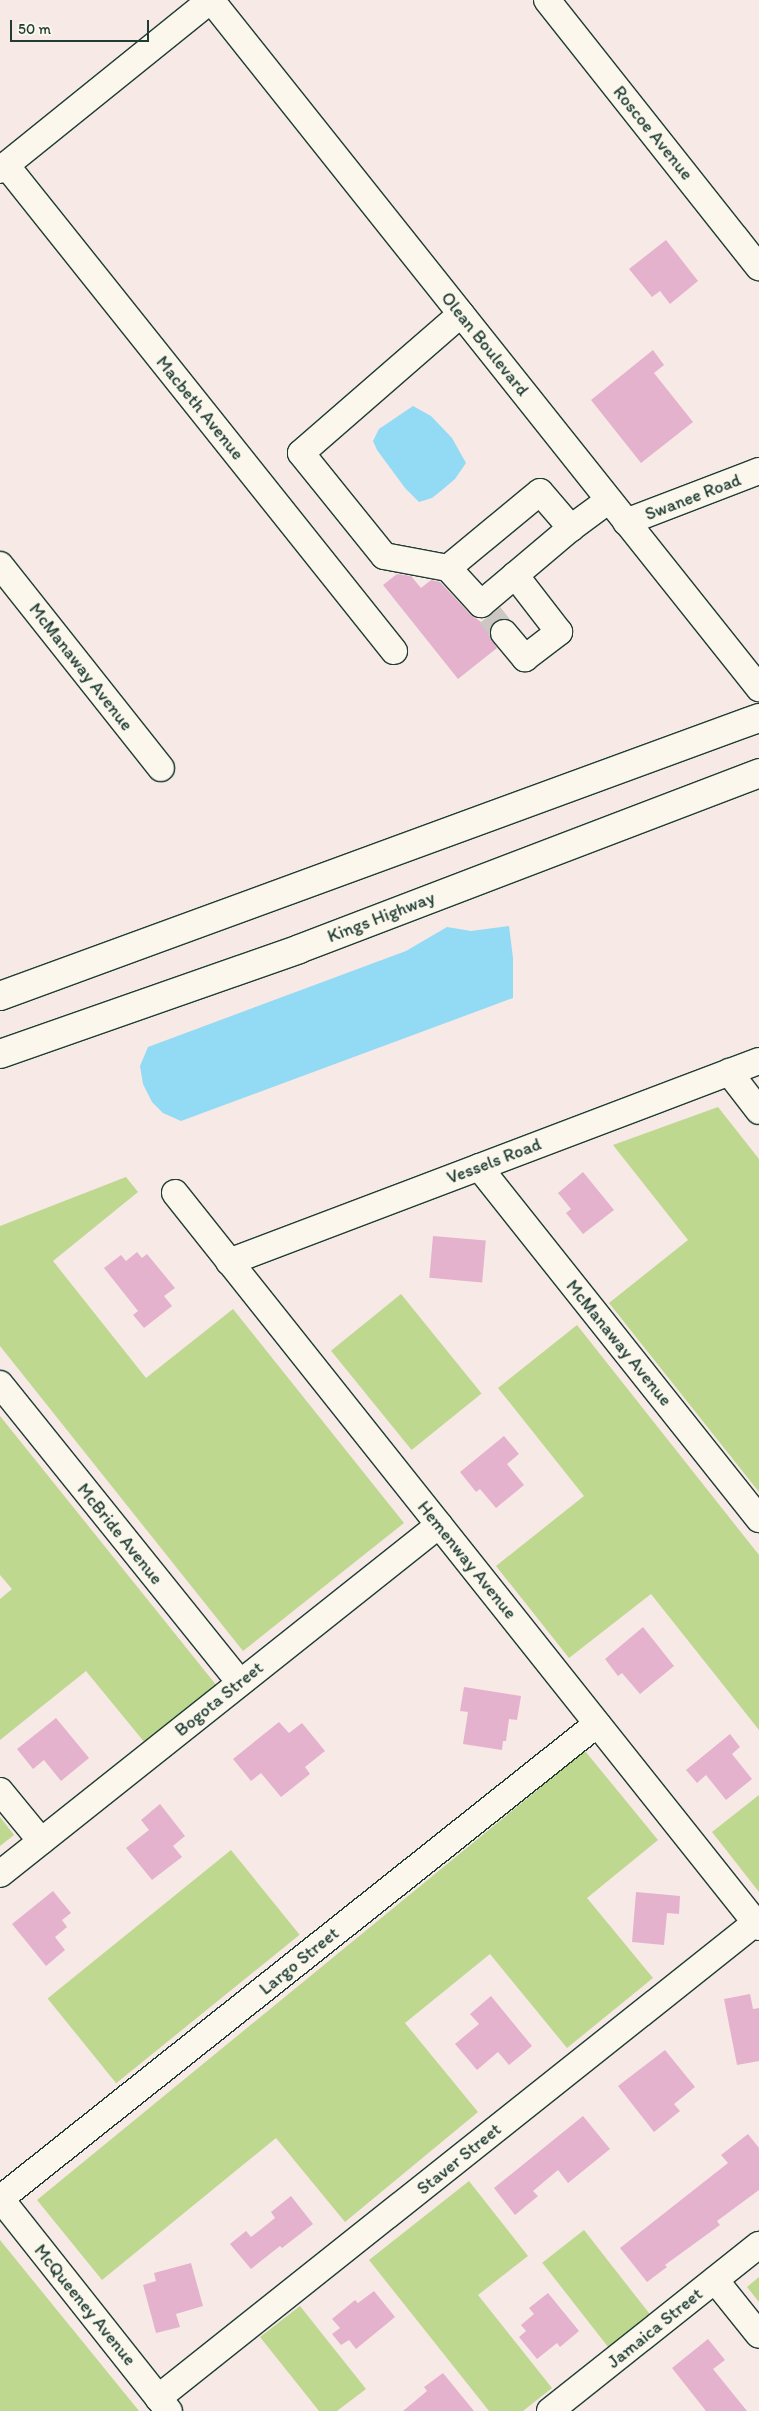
<!DOCTYPE html>
<html>
<head>
<meta charset="utf-8">
<style>
  body { margin:0 }
  #map { position:relative; width:759px; height:2411px; overflow:hidden; background:#f7e9e6; font-family:Itim,sans-serif }
  div>[style] { position:absolute }
  .green>* { inset:0; background:#bed88f; transform-origin:0 0 }
  .water>* { inset:0; background:#93daf5 }
  .building>* { inset:0; background:#e5b2cd; transform-origin:0 0 }
  .minor-tunnel>* { height:26px; margin-top:-13px; transform-origin:0; background:repeating-linear-gradient(90deg,#ccc7c2 0 26px,transparent 0 39px) }
  .roads { filter:drop-shadow(1px 0 #1f3d34) drop-shadow(-1px 0 #1f3d34) drop-shadow(0 1px #1f3d34) drop-shadow(0 -1px #1f3d34) }
  .minor>* { height:26px; margin:-13px; padding:0 13px; transform-origin:13px; border-radius:13px; background:#fbf7ec }
  .major>* { height:28px; margin:-14px; padding:0 14px; transform-origin:14px; border-radius:14px; background:#fbf7ec }
  span { translate:-50% -50%; white-space:nowrap; text-align:center; line-height:1.15; -webkit-text-stroke:4.5px #fbf7ec; paint-order:stroke }
  .street-label { font-size:18px; color:#1f3d34 }
  .scale { position:absolute; left:10px; top:20px; width:139px; height:22px; box-sizing:border-box; border:2px solid #1f3d34; border-top:0; padding-left:6px; font-size:15px; line-height:18px; white-space:nowrap; color:#1f3d34; -webkit-text-stroke:4px #fbf7ec; paint-order:stroke }
</style>
</head>
<body>
<div id="map">
  <div class="green">
    <div style="clip-path:polygon(718px 1107px,759px 1159px,759px 1492px,609px 1303px,688px 1240px,613px 1145px)"></div>
    <div style="clip-path:polygon(126px 1177px,138px 1192px,53px 1261px,146px 1378px,233px 1309px,404px 1523px,243px 1651px,0 1346px,0 1226px)"></div>
    <div style="left:401px;top:1294px;width:128px;height:90px;rotate:51deg"></div>
    <div style="clip-path:polygon(577px 1325px,759px 1555px,759px 1730px,651px 1594px,569px 1658px,496px 1566px,584px 1496px,498px 1388px)"></div>
    <div style="clip-path:polygon(0 1416px,217px 1686px,145px 1743px,86px 1671px,0 1740px,0 1599px,12px 1589px,0 1575px)"></div>
    <div style="clip-path:polygon(585px 1751px,658px 1840px,587px 1898px,653px 1978px,567px 2048px,490px 1954px,405px 2023px,478px 2112px,345px 2222px,276px 2138px,102px 2280px,37px 2200px)"></div>
    <div style="clip-path:polygon(759px 1795px,759px 1892px,712px 1832px)"></div>
    <div style="clip-path:polygon(0 1817px,14px 1835px,0 1846px)"></div>
    <div style="left:231px;top:1850px;width:109px;height:236px;rotate:51deg"></div>
    <div style="clip-path:polygon(469px 2181px,528px 2256px,478px 2295px,552px 2388px,523px 2411px,489px 2411px,369px 2260px)"></div>
    <div style="left:584px;top:2230px;width:108px;height:53px;rotate:52deg"></div>
    <div style="clip-path:polygon(0 2240px,139px 2411px,0 2411px)"></div>
    <div style="clip-path:polygon(759px 2277px,759px 2302px,747px 2287px)"></div>
    <div style="clip-path:polygon(300px 2306px,366px 2389px,337px 2411px,319px 2411px,260px 2337px)"></div>
  </div>
  <div class="water">
    <div style="clip-path:polygon(413px 406px,431px 416px,452px 438px,466px 463px,455px 479px,442px 490px,432px 498px,419px 502px,405px 488px,377px 450px,373px 441px,379px 429px)"></div>
    <div style="clip-path:polygon(509px 926px,513px 958px,513px 998px,181px 1121px,163px 1113px,152px 1102px,143px 1084px,140px 1066px,148px 1047px,406px 951px,447px 927px,471px 931px)"></div>
  </div>
  <div class="building">
    <div style="clip-path:polygon(666px 240px,698px 281px,670px 304px,660px 291px,652px 297px,629px 269px)"></div>
    <div style="clip-path:polygon(653px 350px,664px 365px,654px 373px,693px 422px,641px 463px,591px 400px)"></div>
    <div style="clip-path:polygon(397px 574px,411px 576px,421px 588px,431px 580px,440px 582px,470px 614px,481px 622px,498px 610px,505px 618px,494px 622px,490px 627px,489px 635px,497px 648px,458px 679px,383px 585px)"></div>
    <div style="clip-path:polygon(583px 1172px,614px 1210px,583px 1234px,566px 1213px,571px 1209px,558px 1193px)"></div>
    <div style="left:433px;top:1236px;width:53px;height:42px;rotate:5deg"></div>
    <div style="clip-path:polygon(137px 1252px,142px 1258px,147px 1254px,175px 1288px,164px 1296px,172px 1306px,144px 1328px,133px 1315px,138px 1311px,104px 1268px,121px 1255px,126px 1261px)"></div>
    <div style="clip-path:polygon(504px 1436px,519px 1454px,507px 1464px,524px 1485px,496px 1508px,480px 1489px,476px 1492px,460px 1472px)"></div>
    <div style="clip-path:polygon(643px 1627px,674px 1666px,640px 1694px,622px 1673px,618px 1676px,605px 1659px)"></div>
    <div style="clip-path:polygon(464px 1687px,521px 1696px,517px 1720px,509px 1719px,506px 1741px,503px 1741px,502px 1750px,463px 1744px,468px 1712px,460px 1711px)"></div>
    <div style="clip-path:polygon(56px 1718px,89px 1758px,61px 1781px,44px 1760px,33px 1769px,17px 1749px)"></div>
    <div style="clip-path:polygon(279px 1722px,289px 1733px,302px 1723px,325px 1751px,305px 1767px,310px 1774px,281px 1797px,261px 1773px,251px 1781px,233px 1759px)"></div>
    <div style="clip-path:polygon(730px 1734px,740px 1747px,732px 1754px,752px 1779px,726px 1800px,706px 1775px,697px 1783px,686px 1770px)"></div>
    <div style="clip-path:polygon(160px 1804px,185px 1836px,173px 1846px,182px 1857px,152px 1880px,126px 1848px,149px 1830px,141px 1820px)"></div>
    <div style="clip-path:polygon(53px 1891px,71px 1913px,62px 1920px,67px 1927px,55px 1937px,65px 1950px,46px 1966px,12px 1924px)"></div>
    <div style="clip-path:polygon(636px 1892px,680px 1896px,679px 1914px,667px 1913px,664px 1945px,632px 1942px)"></div>
    <div style="clip-path:polygon(750px 1994px,753px 2009px,759px 2008px,759px 2061px,737px 2065px,724px 1999px)"></div>
    <div style="clip-path:polygon(491px 1996px,532px 2046px,509px 2065px,498px 2052px,477px 2070px,455px 2044px,479px 2024px,470px 2014px)"></div>
    <div style="clip-path:polygon(665px 2050px,695px 2087px,674px 2104px,680px 2111px,654px 2132px,618px 2086px)"></div>
    <div style="clip-path:polygon(583px 2116px,610px 2149px,568px 2183px,558px 2170px,533px 2191px,538px 2196px,515px 2215px,494px 2188px)"></div>
    <div style="clip-path:polygon(748px 2134px,759px 2148px,759px 2190px,717px 2221px,720px 2225px,665px 2265px,667px 2267px,647px 2282px,620px 2248px,728px 2163px,721px 2155px)"></div>
    <div style="clip-path:polygon(291px 2196px,313px 2224px,282px 2248px,280px 2246px,251px 2269px,230px 2244px,246px 2231px,251px 2237px,275px 2218px,271px 2212px)"></div>
    <div style="clip-path:polygon(191px 2263px,203px 2306px,176px 2314px,180px 2327px,156px 2333px,143px 2285px,156px 2281px,154px 2273px)"></div>
    <div style="clip-path:polygon(374px 2291px,395px 2317px,356px 2349px,349px 2340px,341px 2345px,332px 2334px,340px 2328px,332px 2319px,355px 2300px,358px 2303px)"></div>
    <div style="clip-path:polygon(548px 2293px,579px 2331px,560px 2347px,557px 2343px,537px 2359px,519px 2337px,526px 2331px,521px 2325px,534px 2314px,529px 2308px)"></div>
    <div style="clip-path:polygon(708px 2339px,725px 2360px,713px 2369px,747px 2411px,706px 2411px,672px 2368px)"></div>
    <div style="clip-path:polygon(443px 2373px,474px 2411px,403px 2411px,427px 2391px,424px 2387px)"></div>
  </div>
  <div class="minor-tunnel">
    <div style="left:490px;top:615px;width:23px;rotate:52deg"></div>
  </div>
  <div class="roads">
    <div class="minor">
      <div style="left:211px;top:0;width:880px;rotate:51.46deg"></div>
      <div style="left:547px;top:0;width:341px;rotate:51.6deg"></div>
      <div style="left:6px;top:165px;width:622px;rotate:51.4deg"></div>
      <div style="left:0;top:170px;width:271px;rotate:-38.9deg"></div>
      <div style="left:461px;top:314px;width:212px;rotate:139deg"></div>
      <div style="left:301px;top:453px;width:132px;rotate:51.1deg"></div>
      <div style="left:384px;top:556px;width:65px;rotate:10.6deg"></div>
      <div style="left:448px;top:568px;width:119px;rotate:-39.6deg"></div>
      <div style="left:540px;top:492px;width:48px;rotate:49.3deg"></div>
      <div style="left:571px;top:528px;width:47px;rotate:-36.4deg"></div>
      <div style="left:626px;top:522px;width:142px;rotate:-21deg"></div>
      <div style="left:0;top:565px;width:259px;rotate:51.6deg"></div>
      <div style="left:448px;top:568px;width:49px;rotate:47.5deg"></div>
      <div style="left:481px;top:604px;width:118px;rotate:-40.2deg"></div>
      <div style="left:504px;top:633px;width:33px;rotate:50deg"></div>
      <div style="left:525px;top:658px;width:43px;rotate:-37.4deg"></div>
      <div style="left:559px;top:632px;width:72px;rotate:-127.7deg"></div>
      <div style="left:729px;top:1072px;width:49px;rotate:52.4deg"></div>
      <div style="left:479px;top:1167px;width:450px;rotate:51.5deg"></div>
      <div style="left:175px;top:1193px;width:938px;rotate:51.49deg"></div>
      <div style="left:229px;top:1262px;width:567px;rotate:-20.77deg"></div>
      <div style="left:0;top:1384px;width:383px;rotate:51.2deg"></div>
      <div style="left:0;top:1791px;width:65px;rotate:50.6deg"></div>
      <div style="left:0;top:1874px;width:561px;rotate:-38.48deg"></div>
      <div style="left:0;top:2198px;width:272px;rotate:51.6deg"></div>
      <div style="left:0;top:2199px;width:763px;rotate:-38.51deg"></div>
      <div style="left:715px;top:2280px;width:70px;rotate:51.3deg"></div>
      <div style="left:158px;top:2398px;width:768px;rotate:-38.5deg"></div>
      <div style="left:550px;top:2411px;width:267px;rotate:-38.5deg"></div>
    </div>
    <div class="major">
      <div style="left:0;top:996px;width:808px;rotate:-20.12deg"></div>
      <div style="left:0;top:1054px;width:317px;rotate:-19.3deg"></div>
      <div style="left:299px;top:949px;width:493px;rotate:-20.9deg"></div>
    </div>
  </div>
  <div class="street-label">
    <span style="left:653px;top:133px;rotate:51deg">Roscoe Avenue</span>
    <span style="left:485px;top:344px;rotate:51deg">Olean Boulevard</span>
    <span style="left:200px;top:408px;rotate:51deg">Macbeth Avenue</span>
    <span style="left:693px;top:497px;rotate:-21deg">Swanee Road</span>
    <span style="left:81px;top:667px;rotate:52deg">McManaway Avenue</span>
    <span style="left:381px;top:917px;rotate:-21deg">Kings Highway</span>
    <span style="left:494px;top:1161px;rotate:-21deg">Vessels Road</span>
    <span style="left:619px;top:1343px;rotate:51deg">McManaway Avenue</span>
    <span style="left:120px;top:1534px;rotate:51deg">McBride Avenue</span>
    <span style="left:467px;top:1560px;rotate:51deg">Hemenway Avenue</span>
    <span style="left:219px;top:1699px;rotate:-39deg">Bogota Street</span>
    <span style="left:299px;top:1961px;rotate:-39deg">Largo Street</span>
    <span style="left:459px;top:2159px;rotate:-39deg">Staver Street</span>
    <span style="left:85px;top:2305px;rotate:51deg">McQueeney Avenue</span>
    <span style="left:655px;top:2328px;rotate:-39deg">Jamaica Street</span>
  </div>
  <div class="scale">50 m</div>
</div>
</body>
</html>
